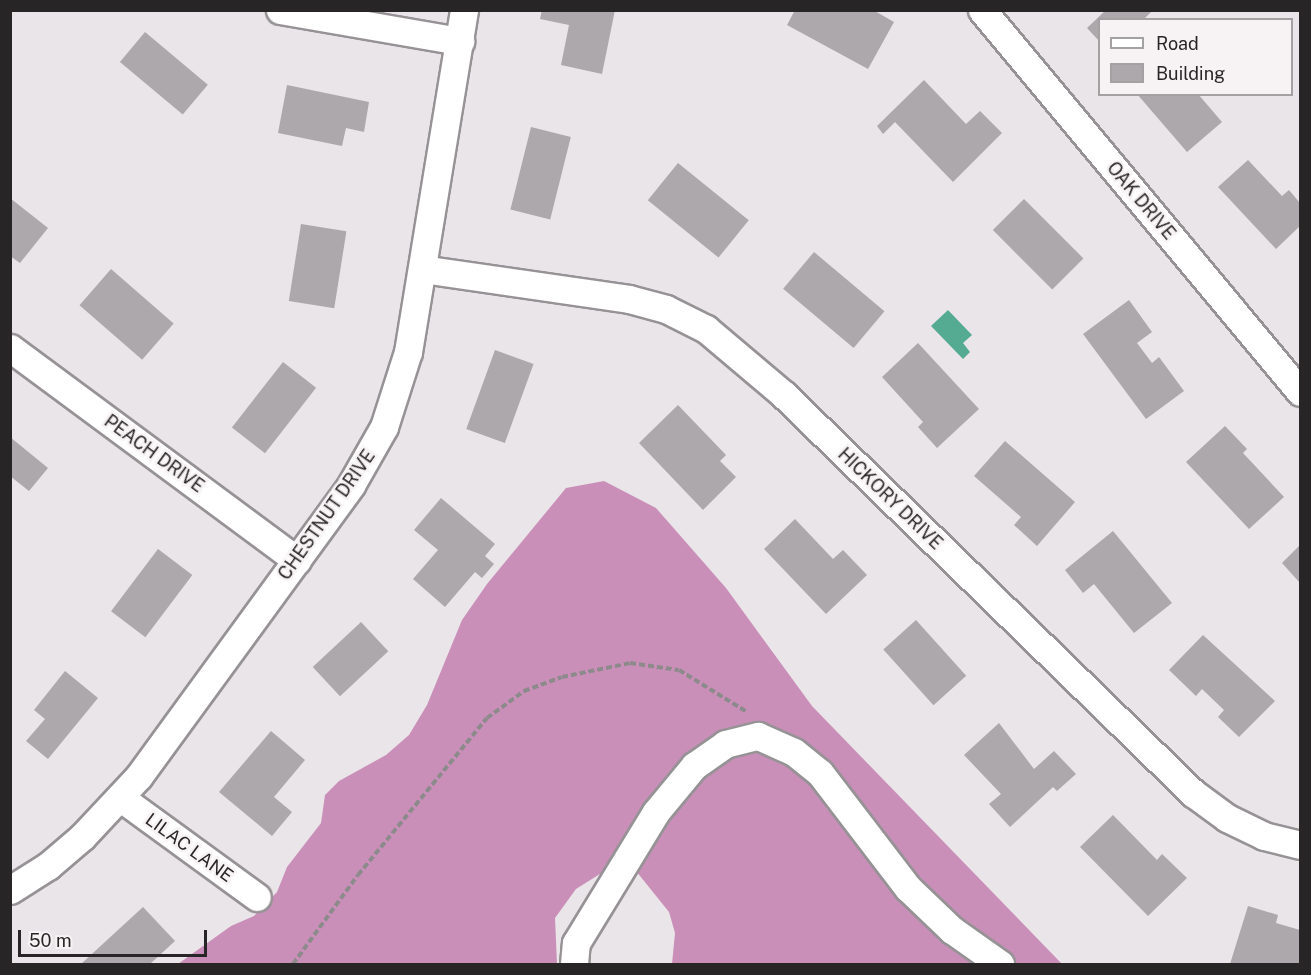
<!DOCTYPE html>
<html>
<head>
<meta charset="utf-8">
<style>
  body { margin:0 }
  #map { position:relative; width:1311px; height:975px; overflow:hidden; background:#eae5e8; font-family:"Public Sans",sans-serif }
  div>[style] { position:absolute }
  .forest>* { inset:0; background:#ca8fb9 }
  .water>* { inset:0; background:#55aa92 }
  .building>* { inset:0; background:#aca8ab; transform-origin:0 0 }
  .path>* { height:4px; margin-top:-2px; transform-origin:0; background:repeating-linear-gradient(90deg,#8d8a8c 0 6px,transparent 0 9px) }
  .roads { filter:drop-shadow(2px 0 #969295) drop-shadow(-2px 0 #969295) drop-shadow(0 2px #969295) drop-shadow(0 -2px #969295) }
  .minor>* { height:27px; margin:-13.5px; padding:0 13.5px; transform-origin:13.5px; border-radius:13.5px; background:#fff }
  span { translate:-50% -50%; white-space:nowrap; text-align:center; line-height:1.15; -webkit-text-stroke:5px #f7f3f5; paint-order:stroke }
  .street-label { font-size:18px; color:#272526 }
  .frame { position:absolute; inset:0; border:12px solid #272526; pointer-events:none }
  .legend { position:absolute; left:1098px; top:18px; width:195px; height:78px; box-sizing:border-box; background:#f7f3f5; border:2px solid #a4a1a2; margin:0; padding:8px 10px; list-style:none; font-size:18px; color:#272526 }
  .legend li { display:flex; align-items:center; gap:12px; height:30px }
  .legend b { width:30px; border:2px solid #a4a1a2 }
  .scale { position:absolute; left:18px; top:930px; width:189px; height:27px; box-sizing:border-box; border:3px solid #272526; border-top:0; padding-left:8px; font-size:18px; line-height:21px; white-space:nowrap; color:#272526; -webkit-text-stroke:4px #f7f3f5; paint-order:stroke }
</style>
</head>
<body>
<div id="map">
  <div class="forest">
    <div style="clip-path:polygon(604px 481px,656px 508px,726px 588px,812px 706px,1062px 964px,672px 964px,675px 933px,669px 912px,636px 871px,611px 867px,576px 889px,555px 918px,557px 964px,178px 964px,231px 926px,254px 916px,277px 892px,287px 867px,321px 823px,325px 795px,339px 781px,386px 755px,409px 735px,427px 705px,462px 620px,487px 584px,566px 488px)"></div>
  </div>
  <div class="water">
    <div style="clip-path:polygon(948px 310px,972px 335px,963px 343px,970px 352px,963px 359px,931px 326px)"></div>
  </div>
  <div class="building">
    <div style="clip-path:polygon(542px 10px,615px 10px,602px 74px,561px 65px,569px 25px,540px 19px)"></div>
    <div style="clip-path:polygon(795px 10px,873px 10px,894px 22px,868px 69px,787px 25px)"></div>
    <div style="clip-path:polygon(1106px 10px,1153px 10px,1143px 20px,1100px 20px,1100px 42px,1087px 28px)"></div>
    <div style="left:145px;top:32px;width:82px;height:39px;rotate:40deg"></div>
    <div style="clip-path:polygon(924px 80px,966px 124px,980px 111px,1002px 133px,953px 182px,895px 122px,883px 134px,877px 126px)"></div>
    <div style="clip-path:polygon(287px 85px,369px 102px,364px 132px,346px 128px,342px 146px,278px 133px)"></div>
    <div style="clip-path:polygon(1137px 94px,1198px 94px,1222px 122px,1187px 152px)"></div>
    <div style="left:531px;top:127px;width:41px;height:85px;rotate:14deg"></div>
    <div style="clip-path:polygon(1248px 160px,1282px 196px,1289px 190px,1300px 203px,1300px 226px,1276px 249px,1218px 187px)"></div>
    <div style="left:678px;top:163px;width:91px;height:48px;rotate:39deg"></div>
    <div style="clip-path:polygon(10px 198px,48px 228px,20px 263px,10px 256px)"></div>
    <div style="left:1024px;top:199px;width:84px;height:44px;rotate:45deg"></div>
    <div style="left:301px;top:224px;width:46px;height:78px;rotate:9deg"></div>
    <div style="left:814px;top:252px;width:92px;height:48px;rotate:40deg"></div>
    <div style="left:111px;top:269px;width:83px;height:48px;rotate:41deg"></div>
    <div style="clip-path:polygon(1129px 300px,1152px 332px,1137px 343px,1152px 363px,1159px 357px,1184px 391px,1146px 419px,1083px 334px)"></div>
    <div style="clip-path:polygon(918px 343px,979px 409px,937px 448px,918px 427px,923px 422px,882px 377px)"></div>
    <div style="left:495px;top:350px;width:41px;height:84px;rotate:20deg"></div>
    <div style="left:283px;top:362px;width:42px;height:83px;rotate:38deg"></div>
    <div style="clip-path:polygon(678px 405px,726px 455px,720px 461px,736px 477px,703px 510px,639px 443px)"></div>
    <div style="clip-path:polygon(1225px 426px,1247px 449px,1243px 453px,1284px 497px,1249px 529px,1186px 462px)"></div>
    <div style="clip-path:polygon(10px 437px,48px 468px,29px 491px,10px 476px)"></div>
    <div style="clip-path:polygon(1005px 441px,1075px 502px,1037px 546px,1014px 525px,1021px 517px,974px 476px)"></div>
    <div style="clip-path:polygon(441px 498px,495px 544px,485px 556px,494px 564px,482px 578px,475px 572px,445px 607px,413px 579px,438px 550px,414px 530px)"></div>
    <div style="clip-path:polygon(795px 519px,833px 559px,843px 550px,867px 575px,826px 614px,764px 549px)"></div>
    <div style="clip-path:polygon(1113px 531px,1172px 603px,1134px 633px,1094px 584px,1083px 593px,1065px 570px)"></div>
    <div style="clip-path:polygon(1300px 545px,1300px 583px,1282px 563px)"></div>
    <div style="left:158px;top:549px;width:43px;height:78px;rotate:37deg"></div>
    <div style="left:916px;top:620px;width:75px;height:44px;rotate:48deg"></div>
    <div style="left:361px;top:622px;width:40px;height:66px;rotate:47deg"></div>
    <div style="clip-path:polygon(1203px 635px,1275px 701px,1239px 737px,1218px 717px,1224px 710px,1202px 689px,1196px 696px,1169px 670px)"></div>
    <div style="clip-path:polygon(65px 671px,98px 698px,48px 759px,26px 741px,45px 719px,34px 710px)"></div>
    <div style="clip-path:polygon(999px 723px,1034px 769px,1054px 751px,1076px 774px,1057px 791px,1053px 787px,1010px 827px,989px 804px,1001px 794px,964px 755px)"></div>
    <div style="clip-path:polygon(271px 731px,305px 760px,274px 797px,292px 812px,272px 836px,219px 792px)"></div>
    <div style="clip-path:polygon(1113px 815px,1157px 860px,1162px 854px,1187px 878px,1148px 916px,1080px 847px)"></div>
    <div style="clip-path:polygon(1248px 906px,1278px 915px,1276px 923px,1300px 930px,1300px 964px,1230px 964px)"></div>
    <div style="clip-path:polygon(143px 907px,175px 941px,150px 964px,81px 964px)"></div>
  </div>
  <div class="path">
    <div style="left:293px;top:964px;width:110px;rotate:-53.9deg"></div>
    <div style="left:358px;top:875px;width:203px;rotate:-50.6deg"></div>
    <div style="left:487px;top:718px;width:46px;rotate:-36.1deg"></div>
    <div style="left:524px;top:691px;width:40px;rotate:-20.2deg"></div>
    <div style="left:562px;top:677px;width:69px;rotate:-11.6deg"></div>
    <div style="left:630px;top:663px;width:49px;rotate:8.1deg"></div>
    <div style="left:679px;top:670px;width:80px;rotate:31.7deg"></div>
  </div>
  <div class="roads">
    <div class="minor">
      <div style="left:280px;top:10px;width:183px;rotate:9.8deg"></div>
      <div style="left:982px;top:10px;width:497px;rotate:50.2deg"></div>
      <div style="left:422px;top:269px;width:209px;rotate:8.2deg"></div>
      <div style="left:629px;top:299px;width:38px;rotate:15deg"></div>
      <div style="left:666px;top:309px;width:45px;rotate:26.6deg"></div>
      <div style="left:706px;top:329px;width:102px;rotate:40.2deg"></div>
      <div style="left:784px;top:395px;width:571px;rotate:44.22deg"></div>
      <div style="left:1193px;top:793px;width:42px;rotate:36.3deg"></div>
      <div style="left:1227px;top:818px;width:41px;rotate:25.9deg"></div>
      <div style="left:1264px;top:836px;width:37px;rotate:14deg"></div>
      <div style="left:10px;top:348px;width:357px;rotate:36.5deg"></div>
      <div style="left:121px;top:798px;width:168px;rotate:36.1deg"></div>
      <div style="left:10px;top:890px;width:45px;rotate:-32.3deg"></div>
      <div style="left:48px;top:866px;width:45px;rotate:-40.5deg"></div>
      <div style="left:82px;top:837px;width:83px;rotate:-46.9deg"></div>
      <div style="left:139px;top:776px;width:360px;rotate:-53.9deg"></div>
      <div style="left:351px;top:485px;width:67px;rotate:-60.4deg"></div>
      <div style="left:384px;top:427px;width:79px;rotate:-72.3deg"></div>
      <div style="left:408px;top:352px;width:347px;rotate:-80.7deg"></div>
      <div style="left:574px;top:964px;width:21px;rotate:-85deg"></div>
      <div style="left:576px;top:943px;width:153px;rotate:-58.6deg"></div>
      <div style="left:656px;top:812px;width:60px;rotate:-50.4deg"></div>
      <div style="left:694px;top:766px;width:38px;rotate:-35deg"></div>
      <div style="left:725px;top:744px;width:34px;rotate:-14deg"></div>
      <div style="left:758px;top:736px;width:39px;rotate:24deg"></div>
      <div style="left:794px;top:752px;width:33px;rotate:39deg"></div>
      <div style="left:820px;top:773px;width:145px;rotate:52.6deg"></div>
      <div style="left:908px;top:888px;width:61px;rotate:43.7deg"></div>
      <div style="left:952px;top:930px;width:59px;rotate:35.3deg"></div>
    </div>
  </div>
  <div class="street-label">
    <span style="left:1141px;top:201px;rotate:50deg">OAK DRIVE</span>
    <span style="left:154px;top:454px;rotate:36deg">PEACH DRIVE</span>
    <span style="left:890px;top:499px;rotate:44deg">HICKORY DRIVE</span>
    <span style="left:327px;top:515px;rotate:-55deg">CHESTNUT DRIVE</span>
    <span style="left:189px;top:848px;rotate:36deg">LILAC LANE</span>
  </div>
  <div class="frame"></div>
  <ul class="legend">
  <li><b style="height:8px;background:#fff"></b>Road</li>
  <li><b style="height:16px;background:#aca8ab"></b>Building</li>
  </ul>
  <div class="scale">50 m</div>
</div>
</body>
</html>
